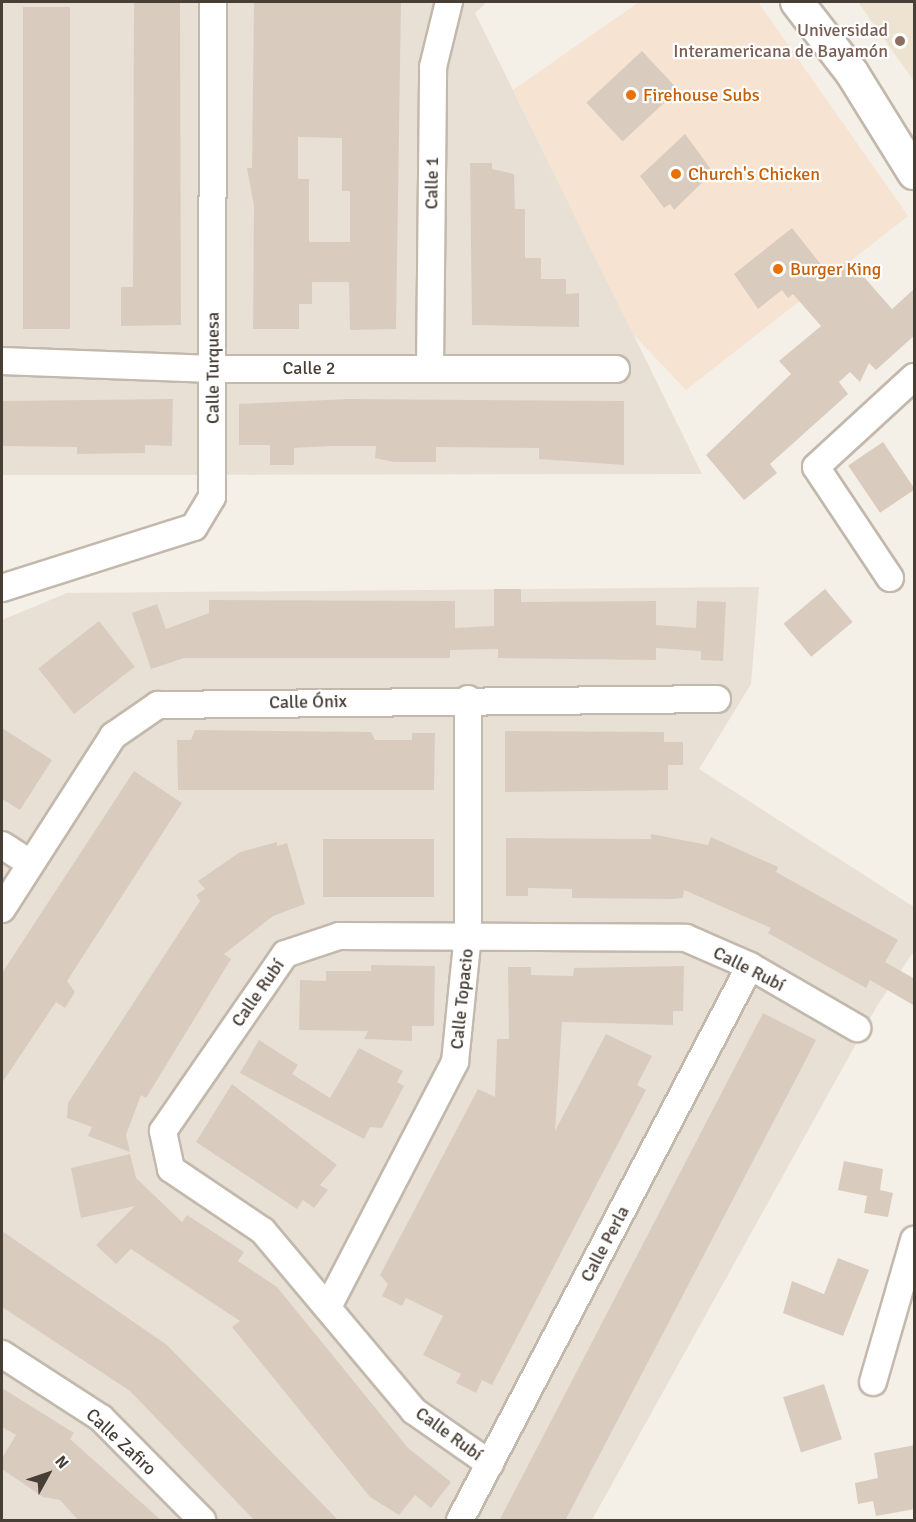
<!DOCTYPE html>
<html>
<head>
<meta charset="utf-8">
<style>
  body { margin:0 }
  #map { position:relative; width:916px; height:1522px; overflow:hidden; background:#f4efe7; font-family:Signika,sans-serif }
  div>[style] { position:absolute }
  .residential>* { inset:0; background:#e8e0d5 }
  .commercial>* { inset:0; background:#f6e3d2 }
  .education>* { inset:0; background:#eee2d1 }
  .building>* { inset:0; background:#d9ccbf; transform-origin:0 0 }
  .roads { filter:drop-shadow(2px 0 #c3b8ac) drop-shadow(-2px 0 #c3b8ac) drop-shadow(0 2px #c3b8ac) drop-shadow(0 -2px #c3b8ac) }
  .minor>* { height:26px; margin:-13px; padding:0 13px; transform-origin:13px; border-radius:13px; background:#fff }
  .tertiary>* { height:32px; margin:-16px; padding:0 16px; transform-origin:16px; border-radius:16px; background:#fff }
  .dots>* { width:16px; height:16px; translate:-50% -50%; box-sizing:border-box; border:3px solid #fff; border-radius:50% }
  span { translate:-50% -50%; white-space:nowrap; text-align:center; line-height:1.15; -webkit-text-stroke:4.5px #fff; paint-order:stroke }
  .education-label { font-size:18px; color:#785e54 }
  .right { translate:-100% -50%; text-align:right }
  .food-label { font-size:18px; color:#c56008 }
  .left { translate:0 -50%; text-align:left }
  .street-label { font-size:18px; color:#473e36 }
  .frame { position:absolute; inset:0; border:3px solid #473e36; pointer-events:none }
  .north { position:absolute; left:18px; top:1444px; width:60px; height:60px; -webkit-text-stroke:4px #fff; paint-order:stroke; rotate:50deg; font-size:16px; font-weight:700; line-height:24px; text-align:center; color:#473e36 }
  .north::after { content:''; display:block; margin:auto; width:21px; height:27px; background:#473e36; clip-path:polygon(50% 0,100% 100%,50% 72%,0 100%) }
</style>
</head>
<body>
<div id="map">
  <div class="residential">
    <div style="clip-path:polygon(2px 2px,487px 2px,475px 13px,702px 474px,2px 475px)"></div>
    <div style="clip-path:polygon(759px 587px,751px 684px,699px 769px,914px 907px,914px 951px,877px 1006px,592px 1520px,2px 1520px,2px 620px,67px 593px)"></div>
  </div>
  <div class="commercial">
    <div style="clip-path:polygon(639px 2px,758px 2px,908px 216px,686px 390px,633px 334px,513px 90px)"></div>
  </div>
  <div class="education">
    <div style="clip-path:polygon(858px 2px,914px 2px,914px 81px)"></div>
  </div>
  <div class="building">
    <div style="clip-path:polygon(134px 2px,180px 2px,181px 325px,121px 326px,121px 287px,133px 287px)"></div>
    <div style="clip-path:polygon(evenodd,254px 2px,401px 3px,396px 329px,350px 330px,349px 282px,312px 282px,312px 304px,299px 304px,299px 329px,253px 329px,254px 206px,247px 168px,252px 168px,254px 2px,298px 137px,342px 138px,342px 191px,350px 191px,350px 242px,309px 242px,309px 179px,298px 179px,298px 137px)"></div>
    <div style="left:70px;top:7px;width:322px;height:47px;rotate:90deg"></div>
    <div style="left:642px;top:51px;width:53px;height:76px;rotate:47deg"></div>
    <div style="clip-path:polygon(685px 134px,713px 172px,674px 210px,670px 204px,664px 208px,640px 176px)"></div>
    <div style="clip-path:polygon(470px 163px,492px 163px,492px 169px,514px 174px,515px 209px,525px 209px,525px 258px,541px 258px,541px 279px,566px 279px,566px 294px,579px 293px,579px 327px,472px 325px)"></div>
    <div style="clip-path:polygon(792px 228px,830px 276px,849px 260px,892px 309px,915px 288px,915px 335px,876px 370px,869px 363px,860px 382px,850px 372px,839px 382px,848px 394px,770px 464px,777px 473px,744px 500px,706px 455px,791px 374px,779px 361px,821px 326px,793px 294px,788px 298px,782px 290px,758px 309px,734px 274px)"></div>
    <div style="clip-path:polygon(173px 399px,172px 446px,145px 445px,145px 453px,77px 454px,77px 447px,2px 446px,2px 401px)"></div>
    <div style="clip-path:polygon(349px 399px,624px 401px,624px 465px,539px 459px,539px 448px,436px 447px,436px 462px,394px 462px,375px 458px,376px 446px,329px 446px,294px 448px,294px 465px,270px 465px,270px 445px,239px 445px,239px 404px)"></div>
    <div style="left:883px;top:442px;width:57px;height:42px;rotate:56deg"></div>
    <div style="clip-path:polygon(494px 589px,521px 589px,521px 602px,656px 601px,656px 625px,696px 628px,697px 601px,726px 602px,723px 661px,701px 660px,701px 651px,656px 648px,656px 660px,498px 658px,498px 649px,450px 650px,450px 658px,184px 658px,151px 669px,132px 613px,157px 604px,166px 629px,209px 613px,209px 600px,455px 601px,455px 628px,494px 626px)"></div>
    <div style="left:825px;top:589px;width:43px;height:54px;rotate:50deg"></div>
    <div style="left:99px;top:621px;width:58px;height:77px;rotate:52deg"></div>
    <div style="clip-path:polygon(2px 728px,52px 760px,20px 810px,2px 799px)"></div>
    <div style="clip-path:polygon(195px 730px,371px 732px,375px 740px,412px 740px,412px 733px,435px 733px,434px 790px,178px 790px,177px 740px,191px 740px)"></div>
    <div style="clip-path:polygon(505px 731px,664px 732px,664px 742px,683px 742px,683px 765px,668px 765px,668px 790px,505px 792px)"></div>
    <div style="clip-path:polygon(134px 771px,182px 803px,67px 981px,75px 992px,65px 1008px,56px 1002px,2px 1083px,2px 973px)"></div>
    <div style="clip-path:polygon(651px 834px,708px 845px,711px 837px,778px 867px,776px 872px,898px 940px,885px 962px,915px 979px,915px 1006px,870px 980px,866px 988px,768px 933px,771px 928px,684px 890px,683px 898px,672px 899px,572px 898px,572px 889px,528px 888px,528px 896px,506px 896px,506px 838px,651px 839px)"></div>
    <div style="left:323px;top:839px;width:111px;height:58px"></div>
    <div style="clip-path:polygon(277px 842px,277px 846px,287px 843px,305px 904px,273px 916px,224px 954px,231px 959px,146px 1098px,141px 1095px,126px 1135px,130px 1152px,88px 1136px,92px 1127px,67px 1118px,68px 1103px,200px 901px,196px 895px,205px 889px,198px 881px,240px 852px)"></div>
    <div style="clip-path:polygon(371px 965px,435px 966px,434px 1026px,412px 1026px,412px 1041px,364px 1039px,368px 1031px,299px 1030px,300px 980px,326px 981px,326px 971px,371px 971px)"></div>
    <div style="clip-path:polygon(684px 966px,683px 1011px,673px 1011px,673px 1025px,562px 1022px,555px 1131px,606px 1034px,652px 1056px,637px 1085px,646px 1090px,492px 1385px,482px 1380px,476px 1393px,456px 1383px,461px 1374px,423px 1355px,443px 1316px,406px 1298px,402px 1306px,382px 1296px,388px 1284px,380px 1275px,478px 1089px,495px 1097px,497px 1039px,509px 1039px,508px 967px,531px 967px,531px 975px,573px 976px,574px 968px)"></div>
    <div style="clip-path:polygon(763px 1013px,816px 1040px,799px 1073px,565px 1521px,499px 1521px)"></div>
    <div style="clip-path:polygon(259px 1040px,298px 1065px,292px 1074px,330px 1098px,359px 1048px,403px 1071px,397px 1082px,404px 1086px,382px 1128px,370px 1127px,364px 1139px,240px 1073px)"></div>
    <div style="clip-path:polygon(232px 1084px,337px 1165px,320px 1185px,328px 1190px,314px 1208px,303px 1200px,297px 1209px,196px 1142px)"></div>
    <div style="clip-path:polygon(130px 1154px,136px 1178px,182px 1222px,187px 1215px,244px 1252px,238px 1261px,277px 1287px,408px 1448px,451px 1482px,431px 1508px,415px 1495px,399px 1515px,370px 1497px,232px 1327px,240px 1321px,131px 1249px,116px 1264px,96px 1245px,135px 1206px,81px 1218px,71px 1168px)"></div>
    <div style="clip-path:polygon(844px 1161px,883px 1169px,880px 1190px,893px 1193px,888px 1217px,864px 1213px,867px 1196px,838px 1190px)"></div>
    <div style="clip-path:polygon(2px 1231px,167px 1345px,339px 1521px,255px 1521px,130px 1391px,2px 1307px)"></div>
    <div style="clip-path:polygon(838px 1258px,869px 1270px,843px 1336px,783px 1313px,792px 1281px,824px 1294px)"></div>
    <div style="left:824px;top:1384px;width:58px;height:43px;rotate:72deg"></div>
    <div style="clip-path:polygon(2px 1388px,74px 1433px,70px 1439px,162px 1521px,79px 1521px,60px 1500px,43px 1497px,2px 1469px,2px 1458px,16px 1435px,2px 1427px)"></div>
    <div style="clip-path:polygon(915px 1445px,915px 1509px,876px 1516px,873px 1501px,858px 1504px,855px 1483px,878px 1478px,874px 1453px)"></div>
  </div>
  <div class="roads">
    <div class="minor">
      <div style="left:2px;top:361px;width:211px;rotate:2.2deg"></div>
      <div style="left:213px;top:369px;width:403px"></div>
      <div style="left:430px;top:367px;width:300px;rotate:-89.4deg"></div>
      <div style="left:433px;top:67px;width:67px;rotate:-76.2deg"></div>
      <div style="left:890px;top:578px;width:133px;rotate:-123.7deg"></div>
      <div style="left:816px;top:467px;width:133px;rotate:-42.6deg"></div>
      <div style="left:2px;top:588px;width:201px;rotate:-17.6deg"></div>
      <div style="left:194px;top:527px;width:35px;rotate:-59deg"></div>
      <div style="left:212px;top:497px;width:495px;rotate:-89.9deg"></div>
      <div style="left:2px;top:845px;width:33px;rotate:33deg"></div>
      <div style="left:2px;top:909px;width:206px;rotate:-57.3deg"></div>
      <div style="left:113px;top:736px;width:55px;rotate:-34.6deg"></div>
      <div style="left:158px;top:705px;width:559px;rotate:-0.61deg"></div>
      <div style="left:329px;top:1305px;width:274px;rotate:-62.6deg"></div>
      <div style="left:455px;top:1062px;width:128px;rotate:-84.2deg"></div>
      <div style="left:468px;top:935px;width:236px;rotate:-90deg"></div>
      <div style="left:2px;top:1354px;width:118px;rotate:32.9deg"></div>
      <div style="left:101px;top:1418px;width:144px;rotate:45.3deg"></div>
      <div style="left:873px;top:1382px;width:148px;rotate:-73.9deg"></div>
      <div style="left:490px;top:1464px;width:93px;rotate:-145.1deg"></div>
      <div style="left:414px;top:1411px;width:235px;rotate:-130deg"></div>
      <div style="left:263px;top:1231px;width:111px;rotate:-146deg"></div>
      <div style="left:171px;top:1169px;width:39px;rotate:-102deg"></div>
      <div style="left:163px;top:1131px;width:215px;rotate:-55.4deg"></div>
      <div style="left:285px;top:954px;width:57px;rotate:-18.4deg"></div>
      <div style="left:339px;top:936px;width:347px;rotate:0.3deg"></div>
      <div style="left:686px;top:938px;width:70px;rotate:23.6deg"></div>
      <div style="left:750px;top:966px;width:124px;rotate:30.1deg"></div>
      <div style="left:460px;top:1520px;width:625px;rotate:-62.37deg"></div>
    </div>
    <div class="tertiary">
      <div style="left:797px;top:2px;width:90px;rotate:52.2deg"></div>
      <div style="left:852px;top:73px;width:118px;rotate:58.2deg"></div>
    </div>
  </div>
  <div class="dots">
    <div style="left:900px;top:41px;background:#8d6e63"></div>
    <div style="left:631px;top:95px;background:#e8710a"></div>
    <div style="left:676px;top:174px;background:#e8710a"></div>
    <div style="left:778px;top:269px;background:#e8710a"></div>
  </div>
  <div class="education-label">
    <span class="right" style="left:888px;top:41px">Universidad<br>Interamericana de Bayamón</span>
  </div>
  <div class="food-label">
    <span class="left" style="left:643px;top:95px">Firehouse Subs</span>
    <span class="left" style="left:688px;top:174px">Church's Chicken</span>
    <span class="left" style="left:790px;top:269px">Burger King</span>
  </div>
  <div class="street-label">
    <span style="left:432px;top:183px;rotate:-89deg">Calle 1</span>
    <span style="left:213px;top:368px;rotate:-90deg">Calle Turquesa</span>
    <span style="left:309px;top:368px">Calle 2</span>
    <span style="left:308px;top:702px;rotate:-1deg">Calle Ónix</span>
    <span style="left:749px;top:969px;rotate:27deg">Calle Rubí</span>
    <span style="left:258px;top:993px;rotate:-55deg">Calle Rubí</span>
    <span style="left:462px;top:999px;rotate:-84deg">Calle Topacio</span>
    <span style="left:605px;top:1244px;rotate:-62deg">Calle Perla</span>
    <span style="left:449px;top:1434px;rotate:36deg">Calle Rubí</span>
    <span style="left:121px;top:1442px;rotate:43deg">Calle Zafiro</span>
  </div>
  <div class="frame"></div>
  <div class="north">N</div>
</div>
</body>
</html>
